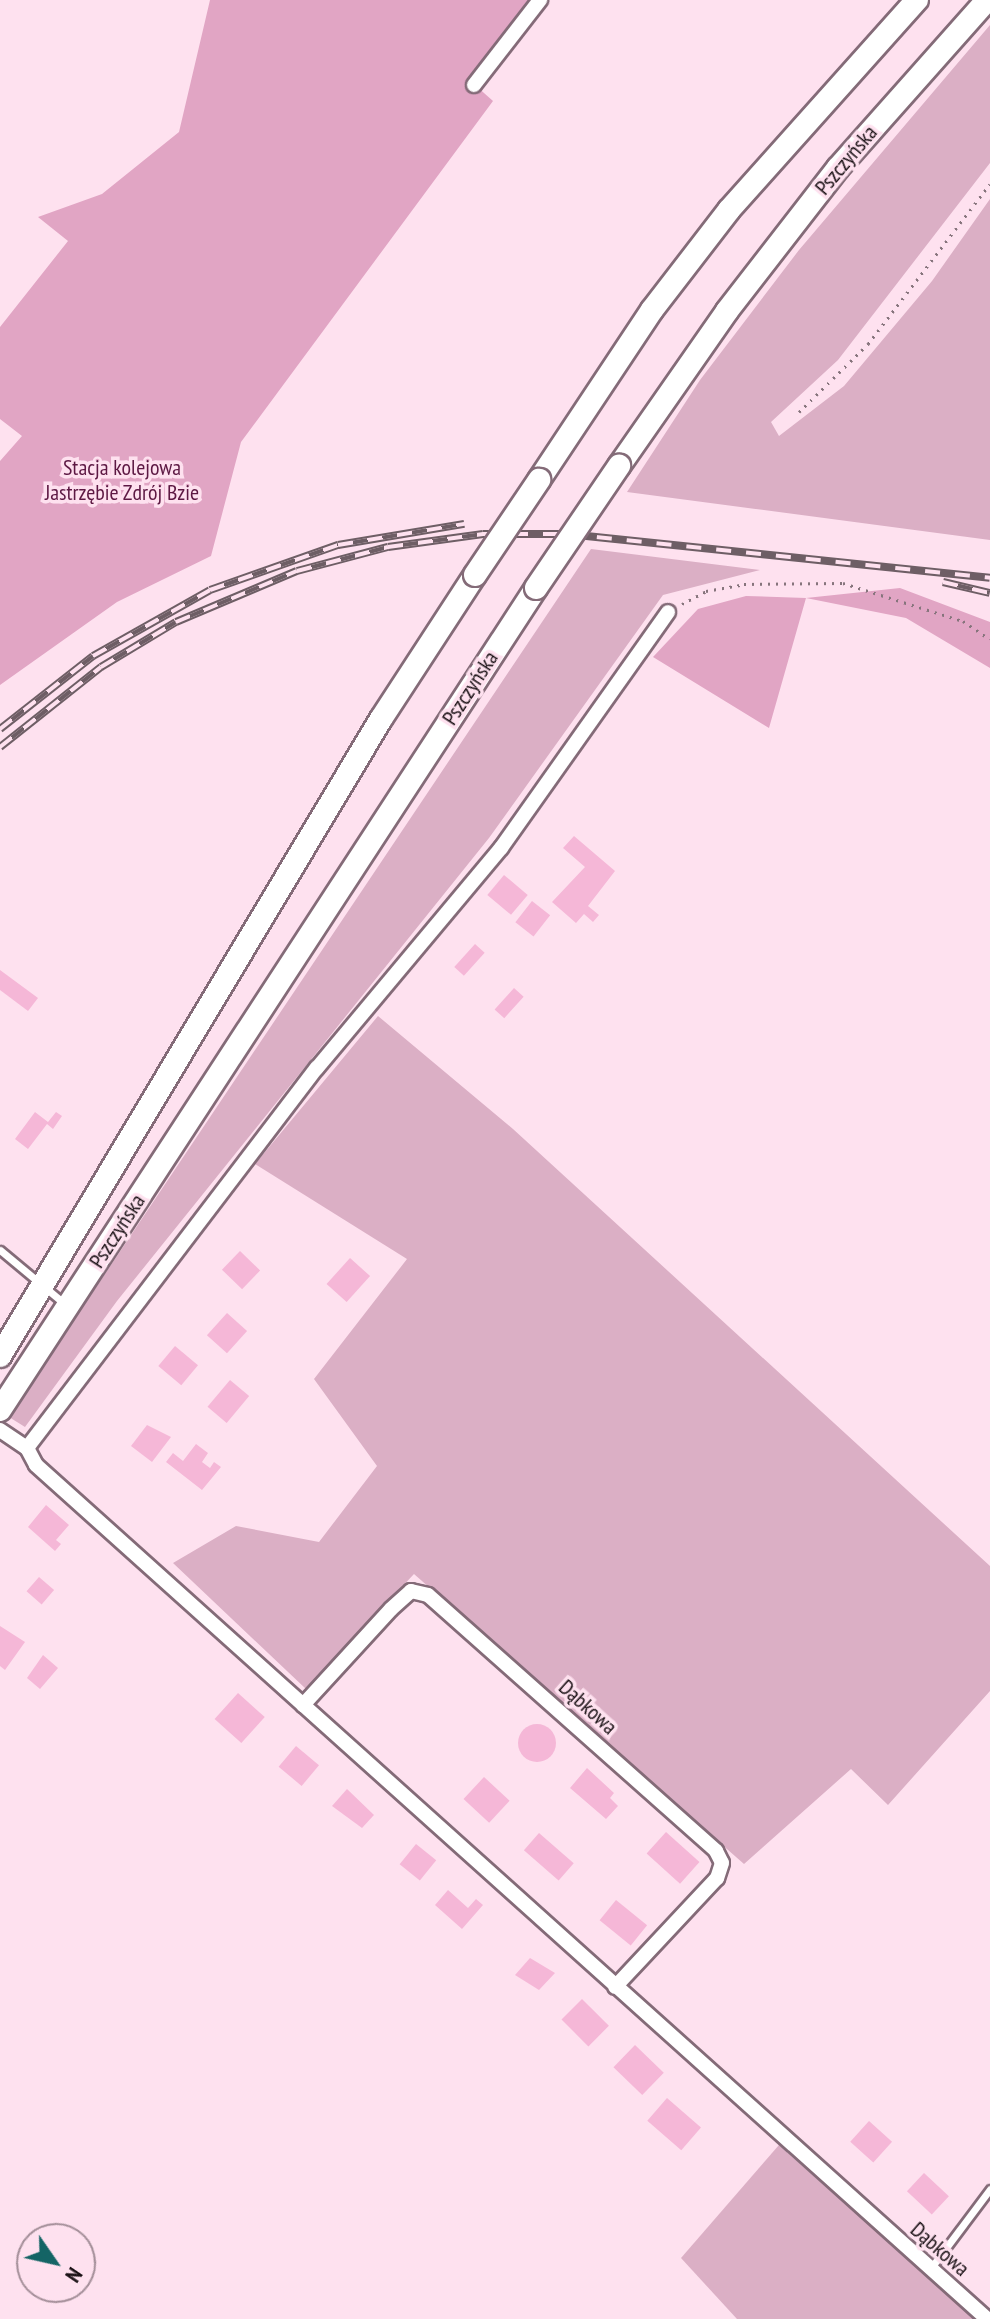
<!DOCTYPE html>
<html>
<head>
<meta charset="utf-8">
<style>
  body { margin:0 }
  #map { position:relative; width:990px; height:2319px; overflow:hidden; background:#fee1ef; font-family:"PT Sans Narrow",sans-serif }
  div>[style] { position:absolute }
  .green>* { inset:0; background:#dbafc5 }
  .forest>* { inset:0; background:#e1a5c4 }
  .building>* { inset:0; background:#f5b7d7; transform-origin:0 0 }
  .round { border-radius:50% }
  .path>* { height:3px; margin-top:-1.5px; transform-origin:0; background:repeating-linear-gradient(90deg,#86747c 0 2px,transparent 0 8px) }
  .roads { filter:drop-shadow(2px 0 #846b78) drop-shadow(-2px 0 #846b78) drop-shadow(0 2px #846b78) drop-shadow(0 -2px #846b78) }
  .service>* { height:7px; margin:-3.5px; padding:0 3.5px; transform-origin:3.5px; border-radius:3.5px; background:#fff }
  .minor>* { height:14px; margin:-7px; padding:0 7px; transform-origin:7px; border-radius:7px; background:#fff }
  .secondary>* { height:22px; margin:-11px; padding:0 11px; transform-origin:11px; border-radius:11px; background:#fff }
  .rail>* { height:8px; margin-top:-4px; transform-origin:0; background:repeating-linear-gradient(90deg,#fee1ef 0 15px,#6e5e65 0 30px); box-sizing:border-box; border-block:2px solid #6e5e65 }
  .bridges { filter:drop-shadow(2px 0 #846b78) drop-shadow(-2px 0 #846b78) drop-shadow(0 2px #846b78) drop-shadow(0 -2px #846b78) }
  .secondary-bridge>* { height:22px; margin:-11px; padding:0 11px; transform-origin:11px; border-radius:11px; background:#fff }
  span { translate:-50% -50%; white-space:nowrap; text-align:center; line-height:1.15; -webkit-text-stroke:7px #fee1ef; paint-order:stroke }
  .street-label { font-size:22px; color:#1a1115 }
  .park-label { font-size:22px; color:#5d1843 }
  .north { position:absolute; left:16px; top:2223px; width:80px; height:80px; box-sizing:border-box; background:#fee1ef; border:2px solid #a38e98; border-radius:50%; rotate:124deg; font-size:22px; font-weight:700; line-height:32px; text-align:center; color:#1a1115 }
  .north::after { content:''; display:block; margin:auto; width:28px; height:36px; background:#146465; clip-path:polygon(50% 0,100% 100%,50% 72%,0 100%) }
</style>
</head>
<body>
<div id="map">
  <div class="green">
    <div style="clip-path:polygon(990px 25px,990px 163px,838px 360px,771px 422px,779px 436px,844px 386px,932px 281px,990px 199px,990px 540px,627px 492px,700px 380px,799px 250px)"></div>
    <div style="clip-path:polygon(591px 549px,760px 570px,663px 595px,489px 838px,117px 1301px,25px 1427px,9px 1417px)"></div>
    <div style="clip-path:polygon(378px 1016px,513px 1129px,990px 1566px,990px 1691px,888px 1805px,851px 1769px,744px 1864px,414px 1574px,306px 1689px,173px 1563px,236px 1526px,319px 1542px,377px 1466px,314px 1379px,407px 1259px,255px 1164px)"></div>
    <div style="clip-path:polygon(779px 2145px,975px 2319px,737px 2319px,681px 2258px)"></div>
  </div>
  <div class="forest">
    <div style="clip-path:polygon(210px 0,539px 0,475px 85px,493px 101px,241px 442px,211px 556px,117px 602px,0 685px,0 461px,22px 436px,0 419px,0 327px,68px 241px,38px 217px,102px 194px,179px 132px)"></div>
    <div style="clip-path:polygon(900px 588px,990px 622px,990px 668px,906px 618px,806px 598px,769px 728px,653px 657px,698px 609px,746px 596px,806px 598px)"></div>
  </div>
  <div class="building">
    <div style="clip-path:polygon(574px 836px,615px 871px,588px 906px,599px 915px,593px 922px,584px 914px,576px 923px,552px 902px,585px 867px,563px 848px)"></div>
    <div style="left:504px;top:875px;width:31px;height:26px;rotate:40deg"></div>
    <div style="left:532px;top:901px;width:23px;height:27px;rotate:38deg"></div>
    <div style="left:475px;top:944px;width:13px;height:31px;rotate:42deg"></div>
    <div style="clip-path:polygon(0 970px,38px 998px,28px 1011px,0 990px)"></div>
    <div style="left:514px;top:988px;width:13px;height:29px;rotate:42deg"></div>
    <div style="clip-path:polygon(35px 1112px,48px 1122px,56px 1112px,62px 1116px,53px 1129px,47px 1124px,28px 1149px,15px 1139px)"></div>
    <div style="left:240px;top:1251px;width:28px;height:26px;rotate:44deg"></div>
    <div style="left:350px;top:1258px;width:27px;height:35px;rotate:42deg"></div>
    <div style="left:227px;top:1313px;width:27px;height:30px;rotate:42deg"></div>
    <div style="left:175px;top:1346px;width:30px;height:26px;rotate:40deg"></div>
    <div style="left:230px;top:1380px;width:25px;height:35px;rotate:40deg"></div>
    <div style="clip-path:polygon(147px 1425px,171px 1437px,152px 1462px,131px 1446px)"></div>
    <div style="clip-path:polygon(196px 1444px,208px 1453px,202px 1462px,210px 1468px,214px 1462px,221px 1467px,202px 1490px,166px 1462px,173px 1453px,183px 1461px)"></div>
    <div style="clip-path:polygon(46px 1505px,69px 1525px,56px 1540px,61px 1544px,55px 1551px,28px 1527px)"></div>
    <div style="left:39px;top:1577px;width:20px;height:19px;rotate:41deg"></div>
    <div style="clip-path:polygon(0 1626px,25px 1642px,5px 1670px,0 1666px)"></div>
    <div style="clip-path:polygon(43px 1655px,58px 1668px,40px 1689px,27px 1678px)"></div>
    <div style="left:238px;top:1693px;width:36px;height:35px;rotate:42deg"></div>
    <div class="round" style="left:518px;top:1724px;width:38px;height:38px"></div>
    <div style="left:296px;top:1746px;width:30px;height:27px;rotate:40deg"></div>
    <div style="clip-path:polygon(587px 1768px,614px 1793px,610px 1798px,618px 1806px,606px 1819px,570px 1788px)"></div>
    <div style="left:484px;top:1777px;width:35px;height:30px;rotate:43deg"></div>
    <div style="clip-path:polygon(347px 1789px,374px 1815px,362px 1828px,332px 1806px)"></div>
    <div style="left:666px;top:1832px;width:45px;height:29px;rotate:42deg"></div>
    <div style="left:539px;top:1833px;width:46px;height:23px;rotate:41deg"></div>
    <div style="left:416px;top:1844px;width:26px;height:26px;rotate:39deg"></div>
    <div style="clip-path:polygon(448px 1890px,468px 1908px,476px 1899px,483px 1905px,462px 1929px,435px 1905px)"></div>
    <div style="left:616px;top:1900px;width:40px;height:26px;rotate:39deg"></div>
    <div style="clip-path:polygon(530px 1958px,555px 1973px,539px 1990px,515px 1975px)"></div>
    <div style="left:582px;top:1999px;width:38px;height:29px;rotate:45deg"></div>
    <div style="left:635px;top:2045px;width:40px;height:31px;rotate:44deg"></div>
    <div style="left:667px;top:2098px;width:45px;height:30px;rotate:41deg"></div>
    <div style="left:869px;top:2121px;width:31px;height:28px;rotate:42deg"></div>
    <div style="left:924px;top:2173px;width:34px;height:25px;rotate:43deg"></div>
  </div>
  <div class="path">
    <div style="left:799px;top:412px;width:97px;rotate:-44.6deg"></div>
    <div style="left:868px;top:344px;width:201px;rotate:-52.7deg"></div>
    <div style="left:682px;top:604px;width:27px;rotate:-28deg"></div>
    <div style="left:706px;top:591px;width:39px;rotate:-10deg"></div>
    <div style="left:744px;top:584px;width:99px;rotate:-0.6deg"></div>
    <div style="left:843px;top:583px;width:126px;rotate:17.6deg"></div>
    <div style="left:963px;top:621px;width:32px;rotate:34deg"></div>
  </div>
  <div class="roads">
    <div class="service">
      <div style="left:0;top:1250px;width:86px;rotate:39.8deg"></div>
      <div style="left:930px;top:2269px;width:100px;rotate:-53.1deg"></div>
    </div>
    <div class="minor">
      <div style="left:474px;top:85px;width:108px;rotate:-52.2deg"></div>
      <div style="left:0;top:1430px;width:32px;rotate:34deg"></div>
      <div style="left:27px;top:1448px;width:19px;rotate:62deg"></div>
      <div style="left:36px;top:1465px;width:1278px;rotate:41.92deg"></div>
      <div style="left:27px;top:1448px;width:478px;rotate:-52.7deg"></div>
      <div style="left:317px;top:1068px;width:287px;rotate:-50.1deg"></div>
      <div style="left:501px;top:848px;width:289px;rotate:-54.7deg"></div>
      <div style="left:303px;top:1705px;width:130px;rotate:-47.5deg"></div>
      <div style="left:391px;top:1609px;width:27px;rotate:-42deg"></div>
      <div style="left:411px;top:1591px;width:17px;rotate:13deg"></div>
      <div style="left:428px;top:1595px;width:385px;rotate:41.6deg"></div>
      <div style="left:716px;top:1851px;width:13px;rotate:63deg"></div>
      <div style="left:722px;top:1863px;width:16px;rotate:108deg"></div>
      <div style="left:717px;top:1878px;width:149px;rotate:133.1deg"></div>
    </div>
    <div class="secondary">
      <div style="left:619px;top:466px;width:189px;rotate:-55.1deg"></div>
      <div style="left:727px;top:311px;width:181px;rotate:-52.2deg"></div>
      <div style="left:838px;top:168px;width:225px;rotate:-48.4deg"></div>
      <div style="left:539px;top:480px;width:204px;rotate:-56.4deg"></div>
      <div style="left:652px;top:310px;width:126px;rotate:-52.4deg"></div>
      <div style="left:729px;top:210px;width:282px;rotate:-48.2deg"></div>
      <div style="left:0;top:1356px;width:742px;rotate:-59.12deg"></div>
      <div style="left:381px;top:719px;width:172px;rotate:-56.9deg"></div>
      <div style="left:0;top:1410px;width:981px;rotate:-56.89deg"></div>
    </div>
  </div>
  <div class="rail">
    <div style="left:943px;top:582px;width:48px;rotate:13.2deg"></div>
    <div style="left:0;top:729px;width:118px;rotate:-38.1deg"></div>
    <div style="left:93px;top:656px;width:134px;rotate:-29.4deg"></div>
    <div style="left:210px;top:590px;width:136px;rotate:-19.4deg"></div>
    <div style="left:338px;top:545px;width:128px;rotate:-9.5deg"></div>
    <div style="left:0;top:747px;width:129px;rotate:-38.4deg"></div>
    <div style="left:101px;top:667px;width:87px;rotate:-31deg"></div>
    <div style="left:176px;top:622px;width:131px;rotate:-22.9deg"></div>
    <div style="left:297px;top:571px;width:94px;rotate:-14.8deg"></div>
    <div style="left:388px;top:547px;width:96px;rotate:-7.8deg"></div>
    <div style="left:483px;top:534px;width:84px"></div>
    <div style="left:567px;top:534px;width:425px;rotate:5.9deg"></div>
  </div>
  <div class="bridges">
    <div class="secondary-bridge">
      <div style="left:475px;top:575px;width:115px;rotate:-56deg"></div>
      <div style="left:536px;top:588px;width:148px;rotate:-55.8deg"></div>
    </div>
  </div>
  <div class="street-label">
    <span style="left:846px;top:160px;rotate:-50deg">Pszczyńska</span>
    <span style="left:470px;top:688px;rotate:-57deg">Pszczyńska</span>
    <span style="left:117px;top:1231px;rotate:-57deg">Pszczyńska</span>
    <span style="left:588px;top:1707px;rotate:42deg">Dąbkowa</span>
    <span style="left:940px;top:2249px;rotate:41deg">Dąbkowa</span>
  </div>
  <div class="park-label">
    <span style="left:122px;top:480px">Stacja kolejowa<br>Jastrzębie Zdrój Bzie</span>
  </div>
  <div class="north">N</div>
</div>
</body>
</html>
